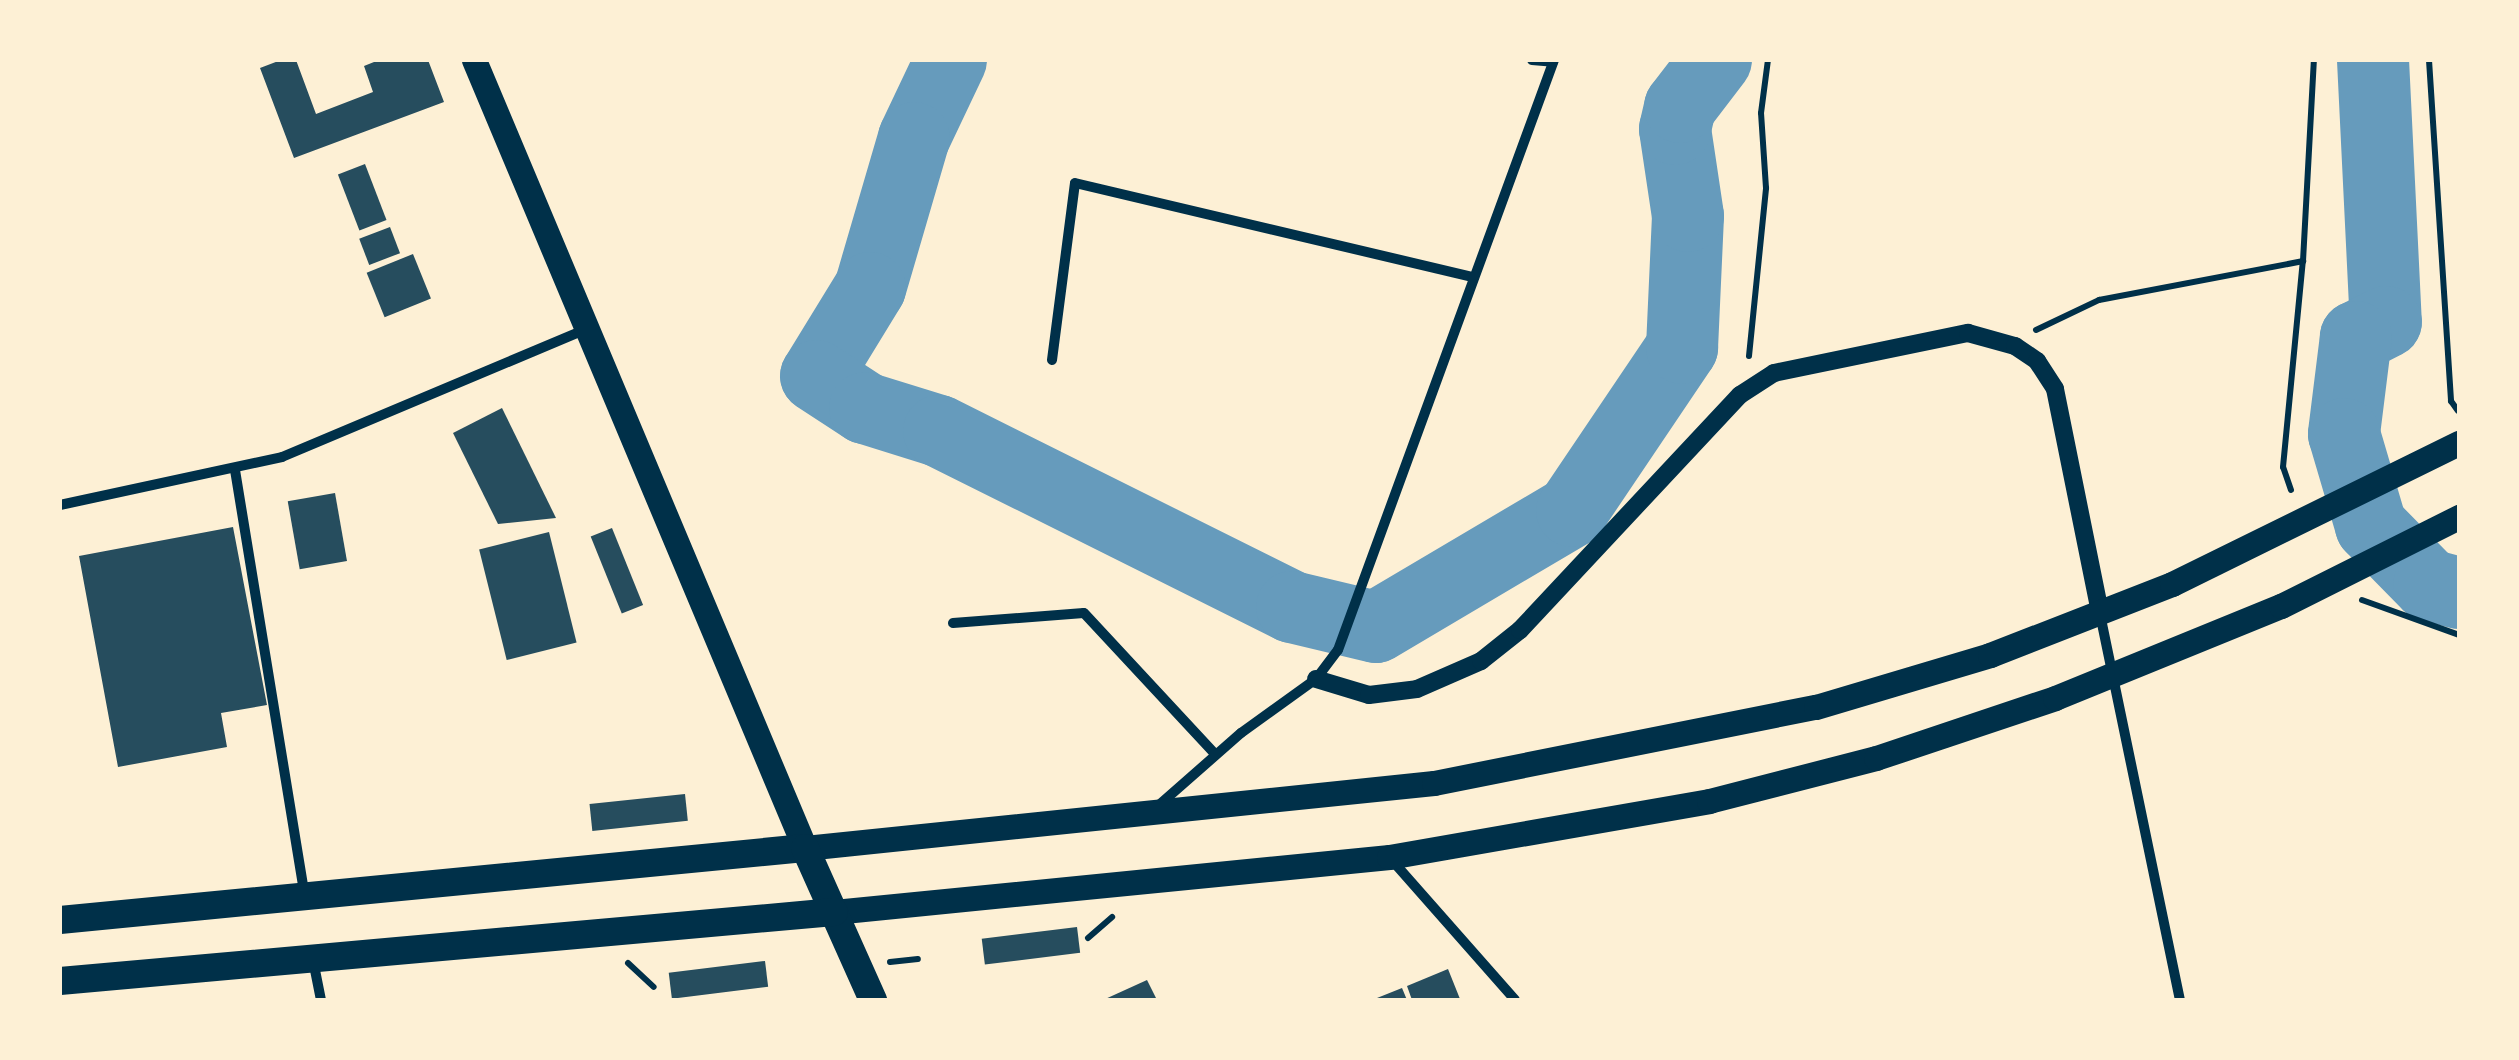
<!DOCTYPE html>
<html>
<head>
<meta charset="utf-8">
<style>
  body { margin:0 }
  #map { position:relative; width:2519px; height:1060px; overflow:hidden; background:#fdf0d5; font-family:Figtree,sans-serif }
  div>[style] { position:absolute }
  .river>* { height:72px; margin:-36px; padding:0 36px; transform-origin:36px; border-radius:36px; background:#669bbc }
  .building>* { inset:0; background:#264d5e; transform-origin:0 0 }
  .path>* { height:6px; margin:-3px; padding:0 3px; transform-origin:3px; border-radius:3px; background:#003049 }
  .minor>* { height:10px; margin:-5px; padding:0 5px; transform-origin:5px; border-radius:5px; background:#003049 }
  .tertiary>* { height:18px; margin:-9px; padding:0 9px; transform-origin:9px; border-radius:9px; background:#003049 }
  .primary>* { height:25px; margin:-12.5px; padding:0 12.5px; transform-origin:12.5px; border-radius:12.5px; background:#003049 }
  .trunk>* { height:28px; margin:-14px; padding:0 14px; transform-origin:14px; border-radius:14px; background:#003049 }
  span { translate:-50% -50%; white-space:nowrap; text-align:center; line-height:1.15; -webkit-text-stroke:10px #fdf0d5; paint-order:stroke }
  .frame { position:absolute; inset:0; border:62px solid #fdf0d5; pointer-events:none }
</style>
</head>
<body>
<div id="map">
  <div class="river">
    <div style="left:951px;top:60px;width:86px;rotate:115.4deg"></div>
    <div style="left:914px;top:138px;width:156px;rotate:106.3deg"></div>
    <div style="left:870px;top:288px;width:103px;rotate:121.5deg"></div>
    <div style="left:816px;top:376px;width:59px;rotate:33.1deg"></div>
    <div style="left:865px;top:408px;width:77px;rotate:17.3deg"></div>
    <div style="left:939px;top:431px;width:394px;rotate:26.5deg"></div>
    <div style="left:1292px;top:607px;width:86px;rotate:13.4deg"></div>
    <div style="left:1376px;top:627px;width:228px;rotate:-30.6deg"></div>
    <div style="left:1572px;top:511px;width:197px;rotate:-56deg"></div>
    <div style="left:1682px;top:348px;width:132px;rotate:-87.4deg"></div>
    <div style="left:1688px;top:216px;width:88px;rotate:-98.5deg"></div>
    <div style="left:1675px;top:129px;width:23px;rotate:-77deg"></div>
    <div style="left:1680px;top:107px;width:59px;rotate:-52.5deg"></div>
    <div style="left:2373px;top:60px;width:262px;rotate:87.2deg"></div>
    <div style="left:2386px;top:322px;width:34px;rotate:153deg"></div>
    <div style="left:2356px;top:337px;width:98px;rotate:97.1deg"></div>
    <div style="left:2344px;top:434px;width:96px;rotate:73.6deg"></div>
    <div style="left:2371px;top:526px;width:83px;rotate:45.5deg"></div>
    <div style="left:2429px;top:585px;width:31px;rotate:15deg"></div>
  </div>
  <div class="building">
    <div style="clip-path:polygon(281px 60px,296px 60px,316px 114px,373px 92px,364px 66px,379px 60px,428px 60px,444px 102px,294px 158px,260px 68px)"></div>
    <div style="left:365px;top:164px;width:60px;height:29px;rotate:69deg"></div>
    <div style="left:390px;top:227px;width:28px;height:33px;rotate:69deg"></div>
    <div style="left:413px;top:254px;width:48px;height:50px;rotate:68deg"></div>
    <div style="clip-path:polygon(502px 408px,556px 518px,498px 524px,453px 433px)"></div>
    <div style="left:335px;top:493px;width:69px;height:48px;rotate:80deg"></div>
    <div style="clip-path:polygon(233px 527px,267px 705px,221px 713px,227px 747px,118px 767px,79px 556px)"></div>
    <div style="left:612px;top:528px;width:83px;height:23px;rotate:68deg"></div>
    <div style="left:549px;top:532px;width:114px;height:72px;rotate:76deg"></div>
    <div style="left:685px;top:794px;width:27px;height:96px;rotate:84deg"></div>
    <div style="left:1077px;top:927px;width:26px;height:96px;rotate:83deg"></div>
    <div style="left:765px;top:961px;width:26px;height:97px;rotate:83deg"></div>
    <div style="clip-path:polygon(1448px 969px,1460px 999px,1412px 1000px,1407px 986px)"></div>
    <div style="clip-path:polygon(1147px 980px,1157px 1000px,1103px 1000px)"></div>
    <div style="clip-path:polygon(1402px 988px,1407px 1000px,1372px 1000px)"></div>
  </div>
  <div class="path">
    <div style="left:2429px;top:60px;width:342px;rotate:86.3deg"></div>
    <div style="left:2451px;top:401px;width:12px;rotate:55deg"></div>
    <div style="left:2036px;top:330px;width:70px;rotate:-25.5deg"></div>
    <div style="left:2099px;top:300px;width:208px;rotate:-10.8deg"></div>
    <div style="left:1749px;top:356px;width:169px;rotate:-84.2deg"></div>
    <div style="left:1766px;top:188px;width:75px;rotate:-93.8deg"></div>
    <div style="left:1761px;top:113px;width:53px;rotate:-82.5deg"></div>
    <div style="left:2291px;top:490px;width:24px;rotate:-109deg"></div>
    <div style="left:2283px;top:467px;width:207px;rotate:-84.5deg"></div>
    <div style="left:2303px;top:261px;width:201px;rotate:-86.9deg"></div>
    <div style="left:2362px;top:600px;width:103px;rotate:19.8deg"></div>
    <div style="left:1088px;top:938px;width:32px;rotate:-41deg"></div>
    <div style="left:890px;top:962px;width:28px;rotate:-6deg"></div>
    <div style="left:628px;top:963px;width:35px;rotate:43deg"></div>
  </div>
  <div class="minor">
    <div style="left:1532px;top:60px;width:21px;rotate:5deg"></div>
    <div style="left:1052px;top:360px;width:178px;rotate:-82.6deg"></div>
    <div style="left:1075px;top:183px;width:410px;rotate:13.3deg"></div>
    <div style="left:235px;top:470px;width:429px;rotate:80.7deg"></div>
    <div style="left:60px;top:505px;width:227px;rotate:-12.2deg"></div>
    <div style="left:282px;top:457px;width:328px;rotate:-22.8deg"></div>
    <div style="left:2100px;top:614px;width:394px;rotate:78.3deg"></div>
    <div style="left:953px;top:623px;width:131px;rotate:-4.4deg"></div>
    <div style="left:1084px;top:613px;width:192px;rotate:47.1deg"></div>
    <div style="left:1159px;top:805px;width:109px;rotate:-41.3deg"></div>
    <div style="left:1241px;top:733px;width:92px;rotate:-35.8deg"></div>
    <div style="left:1316px;top:679px;width:36px;rotate:-53deg"></div>
    <div style="left:1338px;top:650px;width:628px;rotate:-69.89deg"></div>
    <div style="left:1390px;top:858px;width:189px;rotate:48.6deg"></div>
    <div style="left:313px;top:960px;width:41px;rotate:78.7deg"></div>
  </div>
  <div class="tertiary">
    <div style="left:1316px;top:679px;width:55px;rotate:16.8deg"></div>
    <div style="left:1369px;top:695px;width:48px;rotate:-7.1deg"></div>
    <div style="left:1417px;top:689px;width:70px;rotate:-23.6deg"></div>
    <div style="left:1481px;top:661px;width:50px;rotate:-38.5deg"></div>
    <div style="left:1520px;top:630px;width:322px;rotate:-46.9deg"></div>
    <div style="left:1740px;top:395px;width:40px;rotate:-32.9deg"></div>
    <div style="left:1774px;top:373px;width:198px;rotate:-11.7deg"></div>
    <div style="left:1968px;top:333px;width:49px;rotate:15.5deg"></div>
    <div style="left:2015px;top:346px;width:27px;rotate:34deg"></div>
    <div style="left:2037px;top:361px;width:33px;rotate:57deg"></div>
    <div style="left:2055px;top:389px;width:227px;rotate:78.6deg"></div>
  </div>
  <div class="primary">
    <div style="left:474px;top:60px;width:855px;rotate:67.22deg"></div>
    <div style="left:805px;top:848px;width:632px;rotate:-5.9deg"></div>
    <div style="left:1434px;top:783px;width:389px;rotate:-11.3deg"></div>
    <div style="left:1816px;top:707px;width:182px;rotate:-16.6deg"></div>
    <div style="left:1990px;top:655px;width:195px;rotate:-21.3deg"></div>
    <div style="left:2172px;top:584px;width:320px;rotate:-26.2deg"></div>
    <div style="left:834px;top:912px;width:558px;rotate:-5.66deg"></div>
    <div style="left:1389px;top:857px;width:325px;rotate:-9.9deg"></div>
    <div style="left:1709px;top:801px;width:172px;rotate:-14.4deg"></div>
    <div style="left:1876px;top:758px;width:189px;rotate:-18.5deg"></div>
    <div style="left:2055px;top:698px;width:244px;rotate:-22.2deg"></div>
    <div style="left:2281px;top:606px;width:199px;rotate:-26.6deg"></div>
  </div>
  <div class="trunk">
    <div style="left:60px;top:920px;width:748px;rotate:-5.52deg"></div>
    <div style="left:805px;top:848px;width:167px;rotate:65.9deg"></div>
    <div style="left:60px;top:981px;width:777px;rotate:-5.09deg"></div>
  </div>
  <div class="frame"></div>
</div>
</body>
</html>
